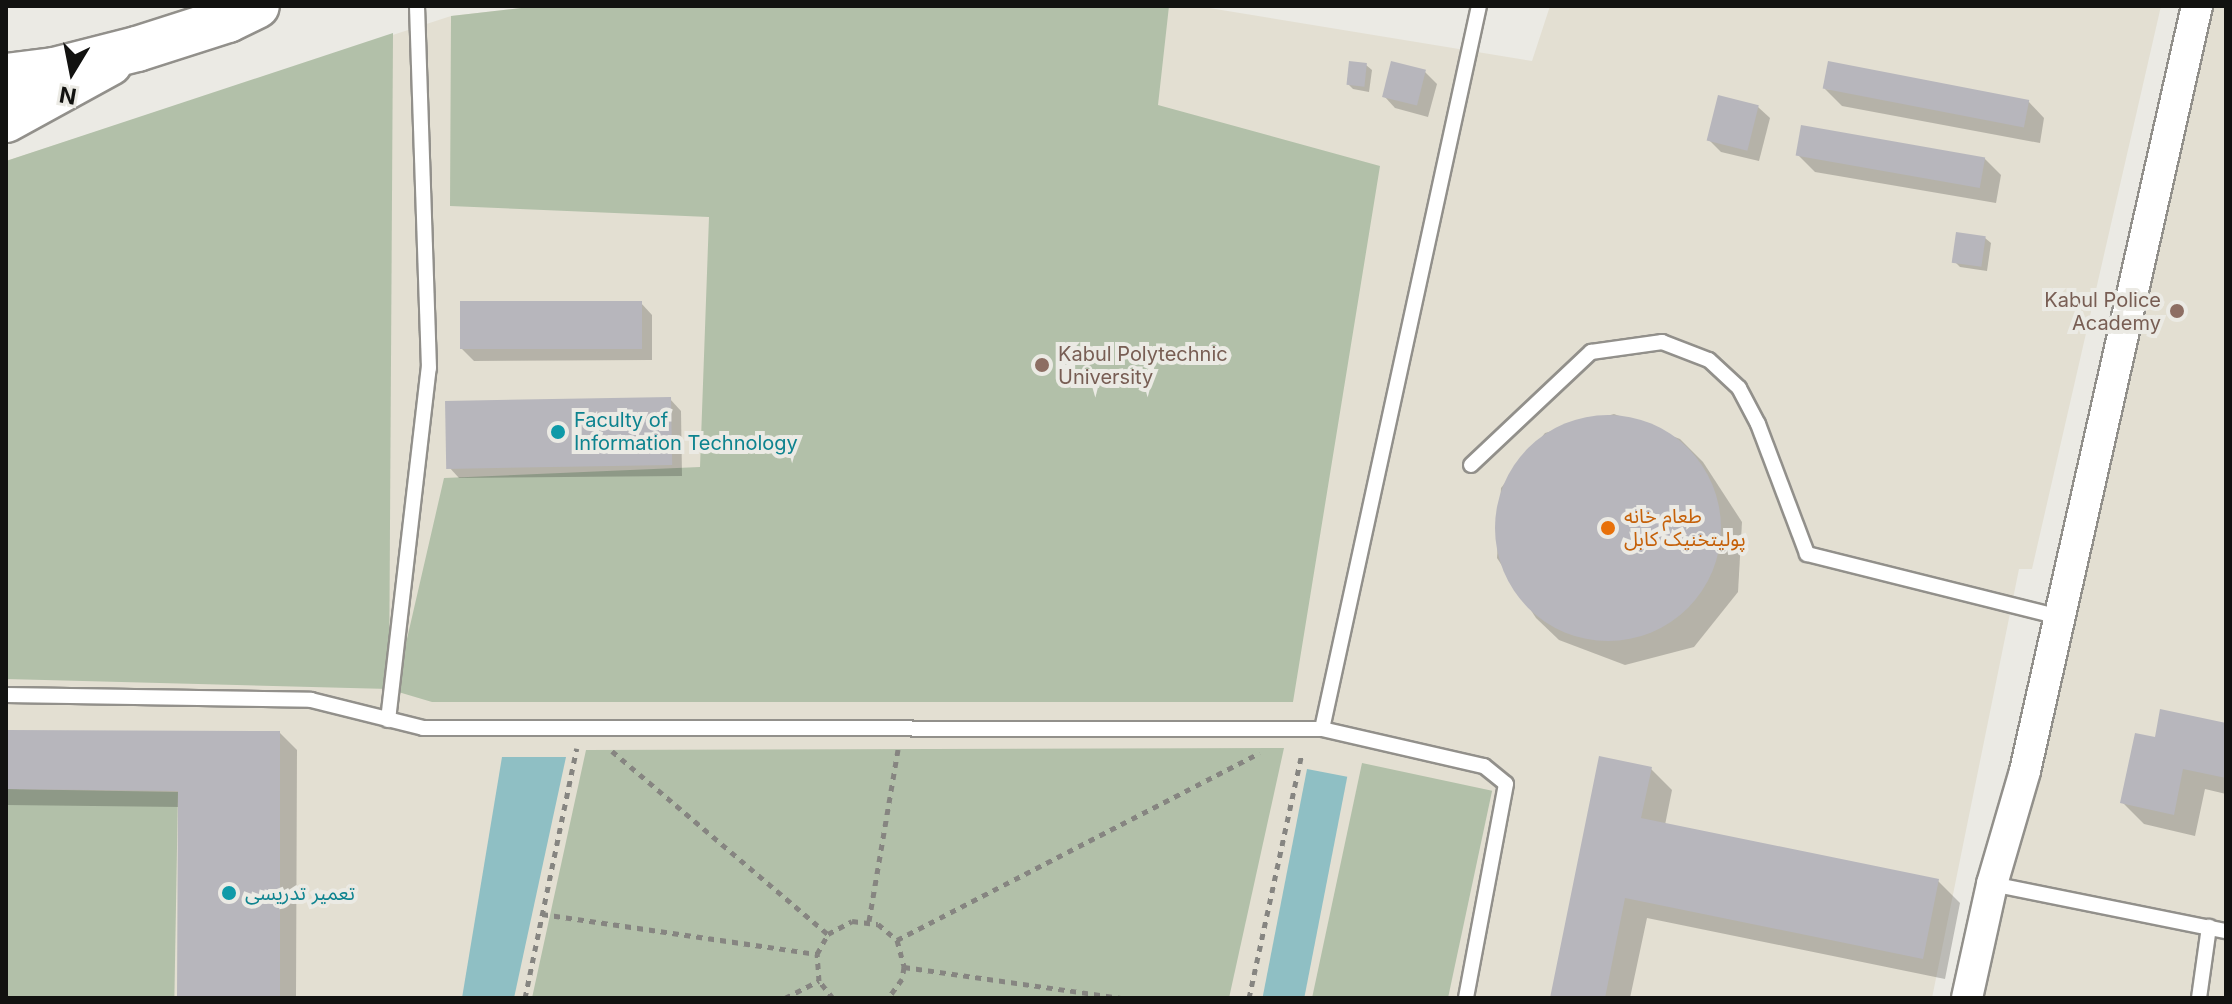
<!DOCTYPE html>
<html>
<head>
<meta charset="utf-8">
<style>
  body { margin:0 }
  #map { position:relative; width:2232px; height:1004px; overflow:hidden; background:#ebeae4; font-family:Inter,"Noto Sans Arabic",sans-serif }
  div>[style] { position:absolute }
  .built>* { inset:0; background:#e3dfd2 }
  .green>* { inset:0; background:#b2c0a9; transform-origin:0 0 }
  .round { border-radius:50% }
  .water>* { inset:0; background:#8fbfc4; transform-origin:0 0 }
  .shadow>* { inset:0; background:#0003 }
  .building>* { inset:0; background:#b7b6bc; transform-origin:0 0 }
  .path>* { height:5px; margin-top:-2.5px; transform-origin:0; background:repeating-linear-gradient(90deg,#868581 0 6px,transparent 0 12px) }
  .roads { filter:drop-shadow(2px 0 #92908b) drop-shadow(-2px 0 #92908b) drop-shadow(0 2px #92908b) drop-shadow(0 -2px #92908b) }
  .lane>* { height:14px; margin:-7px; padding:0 7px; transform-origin:7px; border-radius:7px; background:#fff }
  .street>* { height:30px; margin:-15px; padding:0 15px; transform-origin:15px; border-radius:15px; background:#fff }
  .secondary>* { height:42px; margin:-21px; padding:0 21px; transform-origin:21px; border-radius:21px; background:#fff }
  .primary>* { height:44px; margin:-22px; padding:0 22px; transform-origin:22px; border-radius:22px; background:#fff }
  .dots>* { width:22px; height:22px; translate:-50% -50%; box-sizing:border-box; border:4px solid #ebeae4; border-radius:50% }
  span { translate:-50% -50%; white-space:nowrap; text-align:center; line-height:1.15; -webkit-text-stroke:8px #ebeae4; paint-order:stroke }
  .education-label { font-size:20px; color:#785e54 }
  .right { translate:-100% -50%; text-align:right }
  .left { translate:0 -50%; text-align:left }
  .culture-label { font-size:20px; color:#0d838f }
  .food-label { font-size:20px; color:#c56008 }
  .frame { position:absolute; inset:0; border:8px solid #121210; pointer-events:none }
  .north { position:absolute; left:32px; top:32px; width:80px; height:80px; -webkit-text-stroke:6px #ebeae4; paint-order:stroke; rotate:190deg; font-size:22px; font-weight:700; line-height:32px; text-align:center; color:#121210 }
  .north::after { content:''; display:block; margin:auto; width:28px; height:36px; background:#121210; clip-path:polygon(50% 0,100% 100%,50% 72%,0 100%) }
</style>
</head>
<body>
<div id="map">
  <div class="built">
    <div style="clip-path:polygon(539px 6px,1197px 6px,1532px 61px,1550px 6px,2161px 6px,2032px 569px,2019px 569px,1932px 998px,6px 998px,6px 161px,451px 16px)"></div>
    <div style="clip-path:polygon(2197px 6px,2226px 6px,2226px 998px,1967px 998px)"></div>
  </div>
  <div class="green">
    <div style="clip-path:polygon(539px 6px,1169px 6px,1158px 105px,1380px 166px,1293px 702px,432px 702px,395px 691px,444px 478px,700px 467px,709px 217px,450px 206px,451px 16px)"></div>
    <div style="clip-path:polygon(393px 33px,389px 689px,6px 679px,6px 161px)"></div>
    <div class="round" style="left:1582px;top:506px;width:48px;height:48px"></div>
    <div style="clip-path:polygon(1284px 748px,1229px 998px,532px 998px,586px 750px)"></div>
    <div style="left:1362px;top:763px;width:133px;height:240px;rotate:12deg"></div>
    <div style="left:6px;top:789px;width:172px;height:207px;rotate:1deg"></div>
  </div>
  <div class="water">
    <div style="clip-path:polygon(502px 757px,566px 757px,514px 998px,462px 998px)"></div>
    <div style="left:1307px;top:769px;width:41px;height:234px;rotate:11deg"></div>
  </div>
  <div class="shadow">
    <div style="clip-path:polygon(1392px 64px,1425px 72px,1437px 84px,1428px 117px,1395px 108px,1384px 96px)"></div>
    <div style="clip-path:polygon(1366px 65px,1372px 70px,1369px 92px,1353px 89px,1348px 84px)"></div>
    <div style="clip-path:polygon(1825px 89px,2028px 101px,2044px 118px,2040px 143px,1842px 106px)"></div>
    <div style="clip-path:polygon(1758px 107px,1770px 118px,1759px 161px,1721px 152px,1709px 140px)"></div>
    <div style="clip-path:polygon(1798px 155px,1984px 158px,2001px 175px,1996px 203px,1815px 172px)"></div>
    <div style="clip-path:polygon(1985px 238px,1991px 243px,1987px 271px,1960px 267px,1955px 262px)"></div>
    <div style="clip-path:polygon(641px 303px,652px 315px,652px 360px,474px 361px,462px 349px)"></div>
    <div style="clip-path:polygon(670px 399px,681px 411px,682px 476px,459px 478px,448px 466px)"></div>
    <div style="clip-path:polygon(1614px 414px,1680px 439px,1703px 462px,1742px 522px,1738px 592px,1694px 647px,1625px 665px,1559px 640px,1536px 618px,1497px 558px,1501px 488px,1545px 433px)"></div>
    <div style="clip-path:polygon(2226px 725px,2226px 794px,2205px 789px,2195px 836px,2144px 824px,2123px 803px,2156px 739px)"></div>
    <div style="clip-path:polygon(6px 732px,280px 733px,297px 750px,296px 998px,179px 998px,180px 807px,6px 805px)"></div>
    <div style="clip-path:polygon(1651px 769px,1672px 790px,1665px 825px,1938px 881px,1960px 903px,1945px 979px,1647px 918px,1630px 998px,1552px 998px)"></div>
  </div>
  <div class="building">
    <div style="left:1349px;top:61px;width:18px;height:24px;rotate:6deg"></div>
    <div style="left:1391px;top:61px;width:36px;height:37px;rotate:14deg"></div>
    <div style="left:1828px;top:61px;width:205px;height:28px;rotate:11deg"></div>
    <div style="left:1718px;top:95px;width:42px;height:47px;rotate:14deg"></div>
    <div style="left:1801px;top:125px;width:187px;height:31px;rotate:10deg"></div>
    <div style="left:1956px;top:232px;width:30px;height:31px;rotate:8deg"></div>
    <div style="left:642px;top:301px;width:48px;height:182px;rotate:90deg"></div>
    <div style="left:671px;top:397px;width:68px;height:226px;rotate:89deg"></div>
    <div class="round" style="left:1495px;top:415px;width:226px;height:226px"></div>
    <div style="clip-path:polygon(2160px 709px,2226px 723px,2226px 778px,2183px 769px,2174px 815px,2120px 803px,2135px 733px,2155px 737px)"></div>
    <div style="clip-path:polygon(6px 730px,280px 731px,280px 998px,177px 998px,178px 791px,6px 789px)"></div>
    <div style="clip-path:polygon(1599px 756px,1652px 767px,1641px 818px,1939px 879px,1923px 959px,1625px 898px,1605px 998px,1550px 998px)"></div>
  </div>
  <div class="path">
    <div style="left:612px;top:751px;width:283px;rotate:40.3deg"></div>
    <div style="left:542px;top:914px;width:278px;rotate:8.3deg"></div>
    <div style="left:869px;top:921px;width:174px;rotate:-80.4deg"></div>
    <div style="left:897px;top:940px;width:408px;rotate:-27.3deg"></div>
    <div style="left:904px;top:967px;width:219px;rotate:8.1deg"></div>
    <div style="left:525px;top:998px;width:255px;rotate:-78.3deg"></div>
    <div style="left:785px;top:998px;width:38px;rotate:-27deg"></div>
    <div style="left:833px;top:998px;width:22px;rotate:-129deg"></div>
    <div style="left:819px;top:981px;width:27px;rotate:-94deg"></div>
    <div style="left:817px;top:954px;width:23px;rotate:-61deg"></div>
    <div style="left:828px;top:934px;width:27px;rotate:-28deg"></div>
    <div style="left:852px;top:921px;width:26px;rotate:7deg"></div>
    <div style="left:878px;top:924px;width:25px;rotate:40deg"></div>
    <div style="left:897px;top:940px;width:28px;rotate:75deg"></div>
    <div style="left:904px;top:967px;width:12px;rotate:99deg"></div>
    <div style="left:902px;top:979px;width:24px;rotate:126deg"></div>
    <div style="left:1249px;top:998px;width:251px;rotate:-77.8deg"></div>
  </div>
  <div class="roads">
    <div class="lane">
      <div style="left:1471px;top:465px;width:165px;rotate:-43.3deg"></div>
      <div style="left:1591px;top:352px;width:72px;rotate:-8deg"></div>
      <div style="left:1662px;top:342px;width:50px;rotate:21deg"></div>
      <div style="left:1709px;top:360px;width:41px;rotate:43deg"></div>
      <div style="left:1739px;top:388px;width:41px;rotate:62.2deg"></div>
      <div style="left:1758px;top:424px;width:139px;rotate:69.3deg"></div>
      <div style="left:1807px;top:554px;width:260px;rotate:14deg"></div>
      <div style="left:6px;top:695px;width:305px;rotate:0.9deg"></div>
      <div style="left:311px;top:700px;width:115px;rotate:14deg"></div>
      <div style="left:423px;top:728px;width:899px;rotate:0.06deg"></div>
      <div style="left:1322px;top:729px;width:740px;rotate:-77.75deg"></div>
      <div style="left:388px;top:720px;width:354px;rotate:-83.4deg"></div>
      <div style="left:429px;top:368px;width:362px;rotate:-91.9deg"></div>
      <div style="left:1322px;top:729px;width:166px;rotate:12.9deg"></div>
      <div style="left:1484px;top:766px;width:28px;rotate:39deg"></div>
      <div style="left:1506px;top:784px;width:218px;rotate:100.6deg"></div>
      <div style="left:1992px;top:884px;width:239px;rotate:11.4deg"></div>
      <div style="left:2199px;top:998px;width:72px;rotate:-82deg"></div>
    </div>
    <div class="street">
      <div style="left:1967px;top:998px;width:117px;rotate:-77.6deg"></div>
      <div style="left:1992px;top:884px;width:118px;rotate:-73.7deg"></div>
      <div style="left:2025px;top:771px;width:784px;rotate:-77.33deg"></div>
    </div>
    <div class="secondary">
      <div style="left:6px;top:121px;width:119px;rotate:-28.7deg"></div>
    </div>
    <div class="primary">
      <div style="left:6px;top:76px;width:48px;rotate:-7.1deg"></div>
      <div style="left:54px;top:70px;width:86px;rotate:-14.2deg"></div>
      <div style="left:137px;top:49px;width:96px;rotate:-17.7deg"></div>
      <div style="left:228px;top:20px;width:32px;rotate:-26deg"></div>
    </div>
  </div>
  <div class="dots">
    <div style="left:2177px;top:311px;background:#8d6e63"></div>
    <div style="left:1042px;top:365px;background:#8d6e63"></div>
    <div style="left:558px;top:432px;background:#0f9aa8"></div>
    <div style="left:1608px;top:528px;background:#e8710a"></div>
    <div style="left:229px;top:893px;background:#0f9aa8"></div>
  </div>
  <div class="education-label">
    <span class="right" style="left:2161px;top:312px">Kabul Police<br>Academy</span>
    <span class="left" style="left:1058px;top:366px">Kabul Polytechnic<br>University</span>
  </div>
  <div class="culture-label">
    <span class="left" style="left:574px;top:432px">Faculty of<br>Information Technology</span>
    <span class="left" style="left:245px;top:893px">تعمیر تدریسی</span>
  </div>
  <div class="food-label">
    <span class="left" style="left:1624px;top:528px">طعام خانه<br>پولیتخنیک کابل</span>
  </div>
  <div class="frame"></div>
  <div class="north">N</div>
</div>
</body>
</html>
